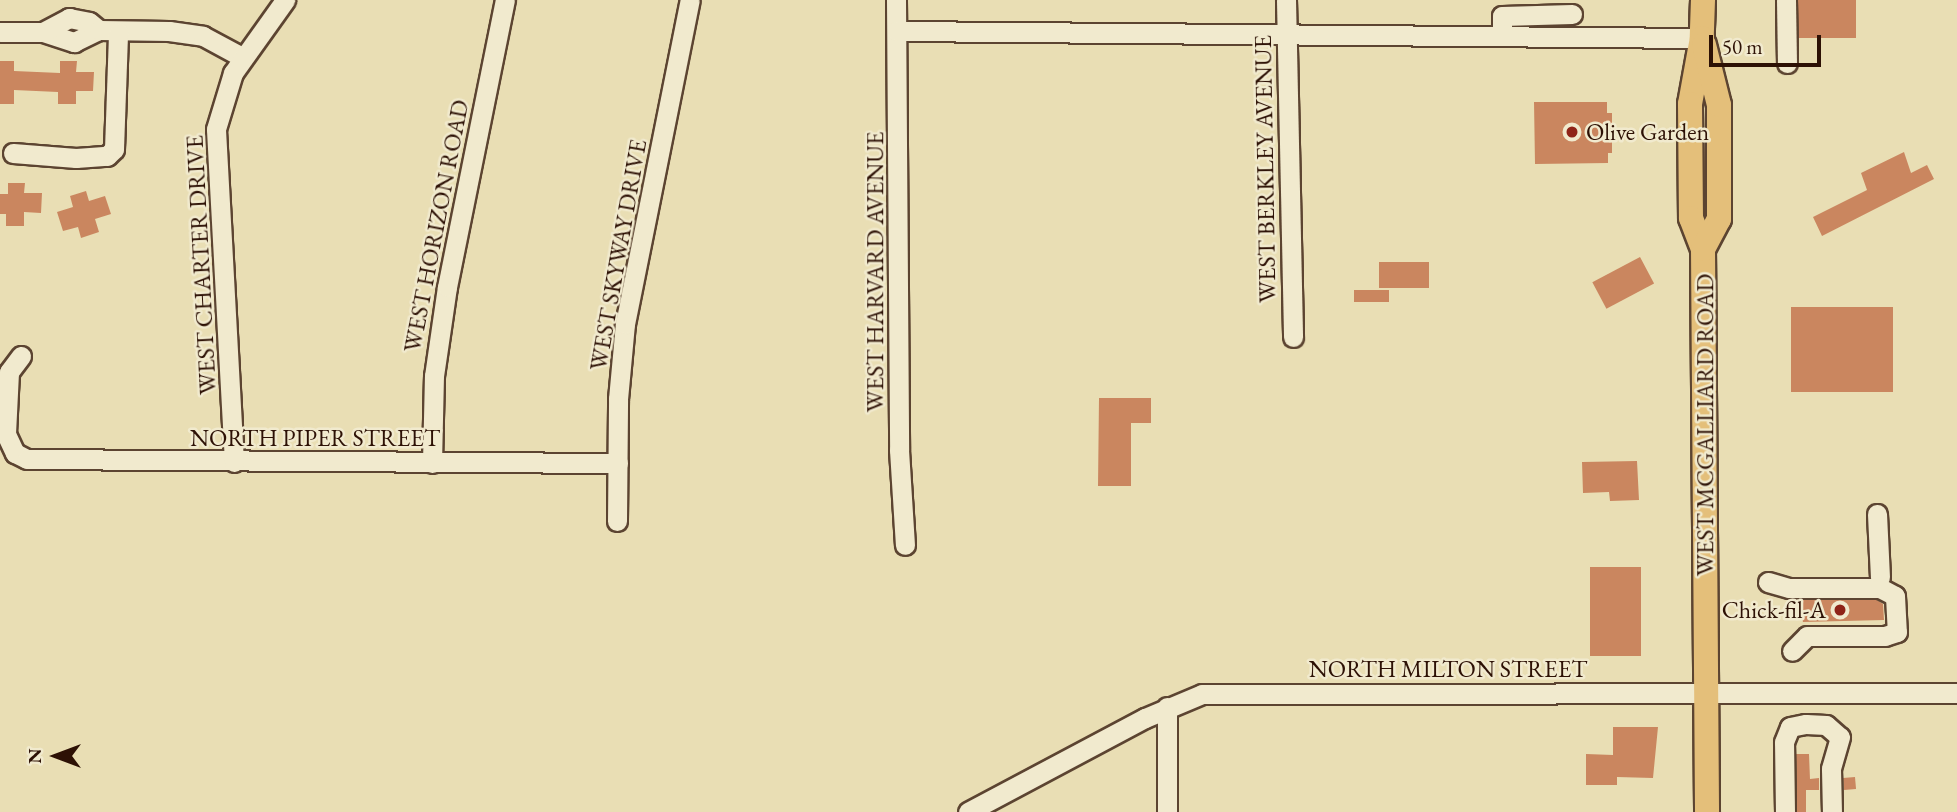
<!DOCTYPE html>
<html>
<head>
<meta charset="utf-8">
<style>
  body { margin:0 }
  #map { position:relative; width:1957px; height:812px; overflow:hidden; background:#e9deb4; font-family:"EB Garamond",serif }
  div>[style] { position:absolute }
  .building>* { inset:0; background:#ca865f; transform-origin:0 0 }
  .roads { filter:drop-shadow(2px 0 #5c4431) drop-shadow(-2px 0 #5c4431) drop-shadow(0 2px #5c4431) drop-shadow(0 -2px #5c4431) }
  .minor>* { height:19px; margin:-9.5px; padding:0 9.5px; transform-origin:9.5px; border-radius:9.5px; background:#f1eace }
  .major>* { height:24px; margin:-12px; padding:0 12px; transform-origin:12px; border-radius:12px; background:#e4bf7a }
  .dots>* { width:19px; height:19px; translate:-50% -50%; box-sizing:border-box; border:4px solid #f1eace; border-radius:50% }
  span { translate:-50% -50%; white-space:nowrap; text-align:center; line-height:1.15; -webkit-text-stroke:5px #f1eace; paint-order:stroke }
  .poi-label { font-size:24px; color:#2d1105 }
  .left { translate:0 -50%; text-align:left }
  .right { translate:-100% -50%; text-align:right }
  .street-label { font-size:24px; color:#2d1105 }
  .north { position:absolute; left:21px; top:721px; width:70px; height:70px; -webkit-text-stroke:5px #f1eace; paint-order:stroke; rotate:270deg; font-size:19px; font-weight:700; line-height:28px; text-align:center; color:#2d1105 }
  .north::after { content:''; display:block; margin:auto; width:24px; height:32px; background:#2d1105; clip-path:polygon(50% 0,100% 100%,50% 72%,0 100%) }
  .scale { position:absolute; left:1709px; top:35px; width:112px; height:32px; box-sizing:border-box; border:4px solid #2d1105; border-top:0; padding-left:9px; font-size:21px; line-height:24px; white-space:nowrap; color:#2d1105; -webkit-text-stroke:5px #f1eace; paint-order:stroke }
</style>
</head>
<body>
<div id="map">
  <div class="building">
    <div style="left:1798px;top:0;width:58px;height:38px"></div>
    <div style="clip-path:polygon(0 61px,14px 61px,14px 71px,60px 73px,60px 61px,77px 61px,76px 72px,94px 72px,93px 91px,76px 91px,76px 104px,58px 104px,58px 92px,14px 90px,14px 104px,0 104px)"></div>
    <div style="clip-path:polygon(1534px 102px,1607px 102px,1607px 113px,1612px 113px,1612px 153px,1608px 153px,1608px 163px,1535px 164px)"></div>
    <div style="clip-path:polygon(1904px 152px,1911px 173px,1927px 165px,1934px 179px,1822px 236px,1813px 217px,1867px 190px,1861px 173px)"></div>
    <div style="clip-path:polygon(8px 183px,25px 183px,24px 193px,42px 193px,41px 213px,24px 212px,24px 226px,6px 226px,6px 214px,0 214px,0 194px,8px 194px)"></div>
    <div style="clip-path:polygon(86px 191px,89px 201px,105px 196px,111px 214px,95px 219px,99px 232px,81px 238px,78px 227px,63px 231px,57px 212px,73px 207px,70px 196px)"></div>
    <div style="left:1640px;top:257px;width:30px;height:54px;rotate:62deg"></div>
    <div style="left:1429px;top:262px;width:26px;height:50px;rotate:90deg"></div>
    <div style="left:1389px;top:290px;width:12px;height:35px;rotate:90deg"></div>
    <div style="left:1791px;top:307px;width:102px;height:85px"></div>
    <div style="clip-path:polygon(1099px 398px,1151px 398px,1151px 423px,1131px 423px,1131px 486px,1098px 486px)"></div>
    <div style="clip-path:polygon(1637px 461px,1639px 500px,1610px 501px,1609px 492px,1583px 493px,1582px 462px)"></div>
    <div style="left:1590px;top:567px;width:51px;height:89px"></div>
    <div style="clip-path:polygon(1796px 600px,1877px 600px,1883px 604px,1884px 620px,1803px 622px)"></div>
    <div style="clip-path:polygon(1613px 727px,1658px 727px,1653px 778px,1617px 777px,1617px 785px,1586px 785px,1586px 754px,1613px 755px)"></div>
    <div style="clip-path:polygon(1796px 754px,1809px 754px,1810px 779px,1819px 778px,1819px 790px,1806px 790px,1806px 812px,1797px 812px)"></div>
    <div style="left:1855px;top:777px;width:12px;height:12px;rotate:85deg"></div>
  </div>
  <div class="roads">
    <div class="minor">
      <div style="left:896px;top:0;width:450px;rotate:89.6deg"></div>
      <div style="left:899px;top:450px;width:95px;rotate:86.4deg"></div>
      <div style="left:1286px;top:0;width:337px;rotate:88.8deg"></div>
      <div style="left:1786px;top:0;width:63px;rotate:89.1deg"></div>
      <div style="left:897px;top:31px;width:805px;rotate:0.5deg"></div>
      <div style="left:0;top:32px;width:43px"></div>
      <div style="left:43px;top:32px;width:33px;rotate:18deg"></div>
      <div style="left:74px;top:42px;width:28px;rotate:-26deg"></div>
      <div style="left:43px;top:32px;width:30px;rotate:-28deg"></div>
      <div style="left:69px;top:18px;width:20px;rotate:11deg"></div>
      <div style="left:89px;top:22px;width:13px;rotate:39deg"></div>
      <div style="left:99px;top:30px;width:70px;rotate:0.8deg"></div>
      <div style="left:169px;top:31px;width:34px;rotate:8deg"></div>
      <div style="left:203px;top:36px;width:44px;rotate:28.3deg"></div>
      <div style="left:1502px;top:36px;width:20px;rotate:-90deg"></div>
      <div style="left:1502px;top:16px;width:70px;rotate:-1.6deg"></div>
      <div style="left:13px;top:153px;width:63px;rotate:4.5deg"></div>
      <div style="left:76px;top:158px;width:31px;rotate:-4deg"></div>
      <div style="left:107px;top:156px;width:10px;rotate:-45deg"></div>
      <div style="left:114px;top:149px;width:117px;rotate:-88deg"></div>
      <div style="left:21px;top:356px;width:20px;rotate:127deg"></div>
      <div style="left:9px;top:372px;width:62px;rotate:92.8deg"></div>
      <div style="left:6px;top:434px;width:21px;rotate:65deg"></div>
      <div style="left:15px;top:453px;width:13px;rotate:27deg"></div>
      <div style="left:27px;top:459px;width:591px;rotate:0.39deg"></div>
      <div style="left:234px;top:462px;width:333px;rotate:-93.1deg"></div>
      <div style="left:216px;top:129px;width:59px;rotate:-73.1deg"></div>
      <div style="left:233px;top:73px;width:90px;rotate:-54.5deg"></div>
      <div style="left:432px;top:463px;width:87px;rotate:-88.7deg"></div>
      <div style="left:434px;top:376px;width:90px;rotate:-81.7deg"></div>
      <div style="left:447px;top:287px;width:293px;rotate:-78.6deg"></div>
      <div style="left:1877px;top:514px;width:63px;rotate:87.3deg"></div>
      <div style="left:617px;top:521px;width:122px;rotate:-89.5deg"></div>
      <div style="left:618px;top:399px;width:75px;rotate:-84.7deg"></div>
      <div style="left:625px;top:324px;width:330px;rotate:-78.7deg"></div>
      <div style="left:1768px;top:582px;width:22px;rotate:16deg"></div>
      <div style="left:1789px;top:588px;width:91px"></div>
      <div style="left:1880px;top:588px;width:17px;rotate:28deg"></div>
      <div style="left:1895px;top:596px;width:36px;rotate:87deg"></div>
      <div style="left:1897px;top:632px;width:13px;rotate:162deg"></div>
      <div style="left:1885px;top:636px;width:78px;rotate:180deg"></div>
      <div style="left:1807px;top:636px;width:21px;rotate:135deg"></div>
      <div style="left:968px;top:812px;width:200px;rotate:-28deg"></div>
      <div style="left:1145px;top:718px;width:62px;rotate:-22.8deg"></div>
      <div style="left:1202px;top:694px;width:755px;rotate:-0.08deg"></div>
      <div style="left:1167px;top:812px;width:105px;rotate:-90deg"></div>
      <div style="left:1785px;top:812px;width:70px;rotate:-90.8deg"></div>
      <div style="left:1784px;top:742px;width:16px;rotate:-68deg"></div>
      <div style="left:1790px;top:727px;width:16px;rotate:-11deg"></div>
      <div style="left:1806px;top:724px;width:20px;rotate:3deg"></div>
      <div style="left:1826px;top:725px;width:18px;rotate:41deg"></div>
      <div style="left:1840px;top:737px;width:33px;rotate:106deg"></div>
      <div style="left:1831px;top:769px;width:43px;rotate:88.7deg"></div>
    </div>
    <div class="major">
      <div style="left:1703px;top:0;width:38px;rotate:92deg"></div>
      <div style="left:1702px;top:38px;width:67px;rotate:100.3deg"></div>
      <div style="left:1690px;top:104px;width:114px;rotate:89.5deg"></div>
      <div style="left:1691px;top:218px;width:33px;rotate:69deg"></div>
      <div style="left:1703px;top:249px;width:563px;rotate:89.59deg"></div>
      <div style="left:1703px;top:249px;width:34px;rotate:-62deg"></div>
      <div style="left:1719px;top:219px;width:114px;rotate:-90deg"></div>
      <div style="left:1719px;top:105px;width:62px;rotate:-104deg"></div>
    </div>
  </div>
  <div class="dots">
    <div style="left:1572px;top:132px;background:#8f2418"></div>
    <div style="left:1840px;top:610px;background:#8f2418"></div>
  </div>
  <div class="poi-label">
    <span class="left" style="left:1586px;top:132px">Olive Garden</span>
    <span class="right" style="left:1826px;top:610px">Chick-fil-A</span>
  </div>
  <div class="street-label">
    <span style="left:1265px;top:169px;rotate:-91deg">WEST BERKLEY AVENUE</span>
    <span style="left:436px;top:226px;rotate:-79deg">WEST HORIZON ROAD</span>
    <span style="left:618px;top:255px;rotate:-80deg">WEST SKYWAY DRIVE</span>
    <span style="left:201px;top:265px;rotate:-93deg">WEST CHARTER DRIVE</span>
    <span style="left:875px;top:272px;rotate:-90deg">WEST HARVARD AVENUE</span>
    <span style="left:1705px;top:425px;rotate:-90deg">WEST MCGALLIARD ROAD</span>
    <span style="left:315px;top:438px">NORTH PIPER STREET</span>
    <span style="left:1448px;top:669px">NORTH MILTON STREET</span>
  </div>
  <div class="north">N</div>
  <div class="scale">50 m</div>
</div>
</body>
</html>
